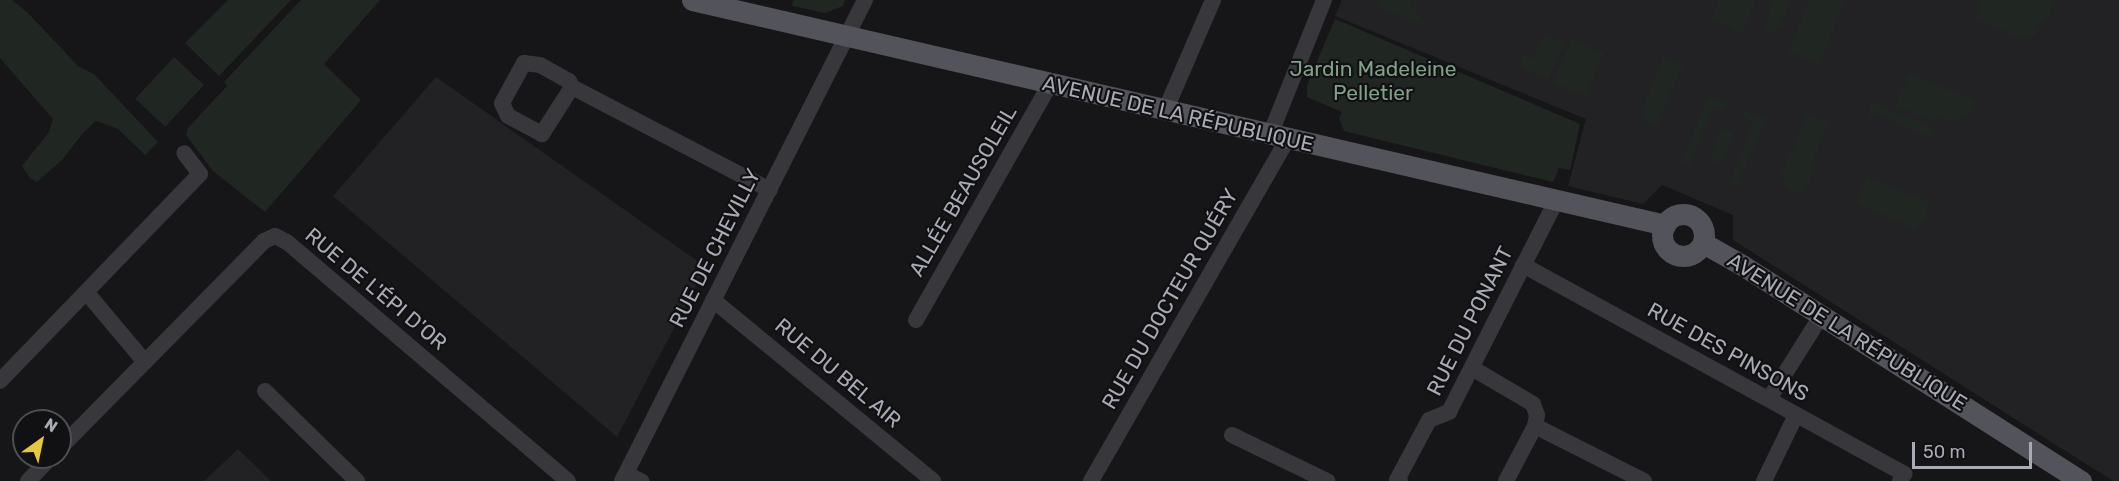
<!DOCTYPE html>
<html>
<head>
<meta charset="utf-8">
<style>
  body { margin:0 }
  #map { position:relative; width:2119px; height:481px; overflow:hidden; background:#161517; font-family:Rubik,sans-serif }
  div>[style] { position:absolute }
  .built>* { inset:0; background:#222224 }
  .green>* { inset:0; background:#202722; transform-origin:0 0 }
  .minor>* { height:16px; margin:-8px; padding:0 8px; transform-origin:8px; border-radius:8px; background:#37373c }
  .major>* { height:21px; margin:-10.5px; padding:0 10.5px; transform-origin:10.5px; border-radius:10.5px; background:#53535b }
  .major>.ring { margin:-10.5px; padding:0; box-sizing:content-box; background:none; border:21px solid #53535b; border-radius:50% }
  span { translate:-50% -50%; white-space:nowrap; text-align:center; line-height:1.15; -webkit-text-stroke:4.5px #111012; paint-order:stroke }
  .park-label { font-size:21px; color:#80a087 }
  .street-label { font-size:21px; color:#a8aab6 }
  .north { position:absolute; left:12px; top:409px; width:60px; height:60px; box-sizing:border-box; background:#111012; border:2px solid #4d4e54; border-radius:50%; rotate:33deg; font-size:16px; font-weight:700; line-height:24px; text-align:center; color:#a8aab6 }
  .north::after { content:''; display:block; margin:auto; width:21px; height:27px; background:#e6c73e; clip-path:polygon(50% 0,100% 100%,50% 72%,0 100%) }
  .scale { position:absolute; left:1912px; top:442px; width:120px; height:27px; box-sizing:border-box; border:3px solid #a8aab6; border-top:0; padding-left:8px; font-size:18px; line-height:21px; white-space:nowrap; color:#a8aab6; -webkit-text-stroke:4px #111012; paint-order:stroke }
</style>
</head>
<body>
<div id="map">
  <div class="built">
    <div style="clip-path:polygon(1342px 0,2119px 0,2119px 481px,2113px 481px,1733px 240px,1733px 215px,1662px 185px,1643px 204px,1568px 186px,1586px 119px,1335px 16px)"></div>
    <div style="clip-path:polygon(436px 77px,706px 267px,617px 437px,333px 196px)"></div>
    <div style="clip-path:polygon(238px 449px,271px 481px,204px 481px)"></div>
  </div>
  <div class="green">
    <div style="clip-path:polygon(0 0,12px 0,28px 13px,78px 66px,94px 74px,158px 142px,145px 155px,118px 129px,96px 121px,83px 133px,62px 160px,37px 182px,30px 178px,22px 166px,49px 132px,53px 119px,0 58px)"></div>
    <div style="clip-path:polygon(228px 0,291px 0,219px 76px,185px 43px)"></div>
    <div style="clip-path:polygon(301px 0,380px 0,324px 64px,361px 100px,265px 212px,213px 171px,186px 135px,188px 128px,227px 86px,224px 82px)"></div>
    <div style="clip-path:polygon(793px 0,845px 0,843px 6px,825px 13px,792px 6px)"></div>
    <div style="clip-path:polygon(1378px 0,1411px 0,1410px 4px,1429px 28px,1380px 8px)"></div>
    <div style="clip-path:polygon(1719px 0,1756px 0,1742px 33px,1711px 19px)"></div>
    <div style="clip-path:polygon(1774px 0,1791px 0,1780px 28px,1776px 26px,1774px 32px,1770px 35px,1765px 30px,1769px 23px,1766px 21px)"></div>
    <div style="clip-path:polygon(1810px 0,1845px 0,1819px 64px,1788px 52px)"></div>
    <div style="clip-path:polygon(1982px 0,2050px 0,2055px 2px,2045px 23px,2042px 22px,2036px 35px,2020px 38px,1975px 18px)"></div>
    <div style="clip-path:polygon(1335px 19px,1580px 124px,1570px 170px,1559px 168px,1553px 182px,1344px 131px,1339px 118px,1342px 112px,1307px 97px,1307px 85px)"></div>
    <div style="clip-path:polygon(1544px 35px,1564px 43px,1548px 79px,1527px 71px,1520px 60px,1523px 54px,1533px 59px)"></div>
    <div style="left:1572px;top:39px;width:35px;height:47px;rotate:24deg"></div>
    <div style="clip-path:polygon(1664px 56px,1683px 65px,1656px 127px,1649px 125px,1640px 114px)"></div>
    <div style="left:174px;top:57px;width:41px;height:57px;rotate:43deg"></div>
    <div style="clip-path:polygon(1909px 73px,1975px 101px,1969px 115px,1955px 122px,1937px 115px,1934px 122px,1896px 106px)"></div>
    <div style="clip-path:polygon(1709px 96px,1729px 104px,1723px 111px,1713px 108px,1690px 164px,1682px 161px)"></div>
    <div style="clip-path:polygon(1872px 103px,1934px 128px,1929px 140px,1926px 135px,1874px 113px,1871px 117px,1868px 113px)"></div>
    <div style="clip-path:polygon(1745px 111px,1766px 119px,1738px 184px,1730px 181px,1754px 124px,1744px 117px)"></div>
    <div style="clip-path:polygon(1807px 114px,1828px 123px,1812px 163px,1815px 168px,1804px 195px,1788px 188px,1781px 175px)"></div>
    <div style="clip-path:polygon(1725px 128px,1732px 132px,1732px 139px,1723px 160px,1715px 163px,1710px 155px,1720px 131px)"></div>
    <div style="clip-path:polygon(1867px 177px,1930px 203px,1924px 222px,1920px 220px,1916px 229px,1856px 203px)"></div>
  </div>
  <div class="minor">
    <div style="left:572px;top:87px;width:56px;rotate:122.6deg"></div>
    <div style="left:542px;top:134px;width:38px;rotate:-152deg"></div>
    <div style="left:508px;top:116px;width:14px;rotate:-115deg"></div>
    <div style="left:502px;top:103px;width:46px;rotate:-61.2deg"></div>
    <div style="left:524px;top:63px;width:16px;rotate:7deg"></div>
    <div style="left:540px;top:65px;width:33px;rotate:29deg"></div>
    <div style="left:569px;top:81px;width:7px;rotate:63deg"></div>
    <div style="left:572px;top:87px;width:223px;rotate:27.5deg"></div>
    <div style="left:1165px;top:111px;width:121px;rotate:-66.6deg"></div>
    <div style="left:1270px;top:135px;width:145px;rotate:-68.2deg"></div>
    <div style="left:1523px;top:265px;width:435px;rotate:28.7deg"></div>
    <div style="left:1904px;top:474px;width:8px;rotate:120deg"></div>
    <div style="left:87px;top:293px;width:90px;rotate:50deg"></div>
    <div style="left:713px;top:300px;width:285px;rotate:39.4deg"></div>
    <div style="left:916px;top:320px;width:271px;rotate:-60.4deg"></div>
    <div style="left:1472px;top:368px;width:71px;rotate:30.5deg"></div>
    <div style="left:1533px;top:404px;width:12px;rotate:70deg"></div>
    <div style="left:1537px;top:415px;width:11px;rotate:100deg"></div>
    <div style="left:1535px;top:426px;width:122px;rotate:26.8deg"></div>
    <div style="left:0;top:381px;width:288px;rotate:-46deg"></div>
    <div style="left:200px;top:174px;width:26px;rotate:-127deg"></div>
    <div style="left:265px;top:391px;width:129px;rotate:44.4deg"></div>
    <div style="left:1769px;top:399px;width:98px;rotate:-57.9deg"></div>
    <div style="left:1232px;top:435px;width:106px;rotate:25.8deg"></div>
    <div style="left:60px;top:448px;width:291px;rotate:-45.4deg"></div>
    <div style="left:264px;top:241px;width:12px;rotate:-24deg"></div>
    <div style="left:275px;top:236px;width:13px;rotate:27deg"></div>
    <div style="left:287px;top:242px;width:369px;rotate:40.4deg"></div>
    <div style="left:626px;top:474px;width:17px;rotate:25deg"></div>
    <div style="left:28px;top:481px;width:33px;rotate:-46deg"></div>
    <div style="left:622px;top:481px;width:539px;rotate:-63.2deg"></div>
    <div style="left:1091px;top:481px;width:395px;rotate:-60.1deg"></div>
    <div style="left:1400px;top:481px;width:3px;rotate:-162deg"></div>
    <div style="left:1397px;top:480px;width:68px;rotate:-61.9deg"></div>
    <div style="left:1429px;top:420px;width:22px;rotate:-22deg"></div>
    <div style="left:1449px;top:412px;width:237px;rotate:-63.1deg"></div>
    <div style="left:1506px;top:481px;width:62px;rotate:-62.2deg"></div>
    <div style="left:1764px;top:481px;width:73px;rotate:-64.1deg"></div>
  </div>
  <div class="major">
    <div style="left:692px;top:0;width:999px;rotate:13.02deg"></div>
    <div class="ring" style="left:1662px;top:214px;width:21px;height:21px"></div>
    <div style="left:1703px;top:243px;width:45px;rotate:29.4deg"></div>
    <div style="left:1742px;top:265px;width:402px;rotate:32.5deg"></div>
  </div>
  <div class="park-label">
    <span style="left:1373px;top:81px">Jardin Madeleine<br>Pelletier</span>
  </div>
  <div class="street-label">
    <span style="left:1178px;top:114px;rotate:13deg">AVENUE DE LA RÉPUBLIQUE</span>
    <span style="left:963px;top:191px;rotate:-60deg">ALLÉE BEAUSOLEIL</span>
    <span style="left:715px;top:248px;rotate:-63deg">RUE DE CHEVILLY</span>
    <span style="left:376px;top:289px;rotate:40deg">RUE DE L'ÉPI D'OR</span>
    <span style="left:1170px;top:299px;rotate:-60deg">RUE DU DOCTEUR QUÉRY</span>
    <span style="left:1470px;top:321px;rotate:-63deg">RUE DU PONANT</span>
    <span style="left:1847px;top:332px;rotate:32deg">AVENUE DE LA RÉPUBLIQUE</span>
    <span style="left:1728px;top:352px;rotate:29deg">RUE DES PINSONS</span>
    <span style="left:838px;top:373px;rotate:40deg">RUE DU BEL AIR</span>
  </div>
  <div class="north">N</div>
  <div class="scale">50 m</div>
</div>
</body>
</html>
